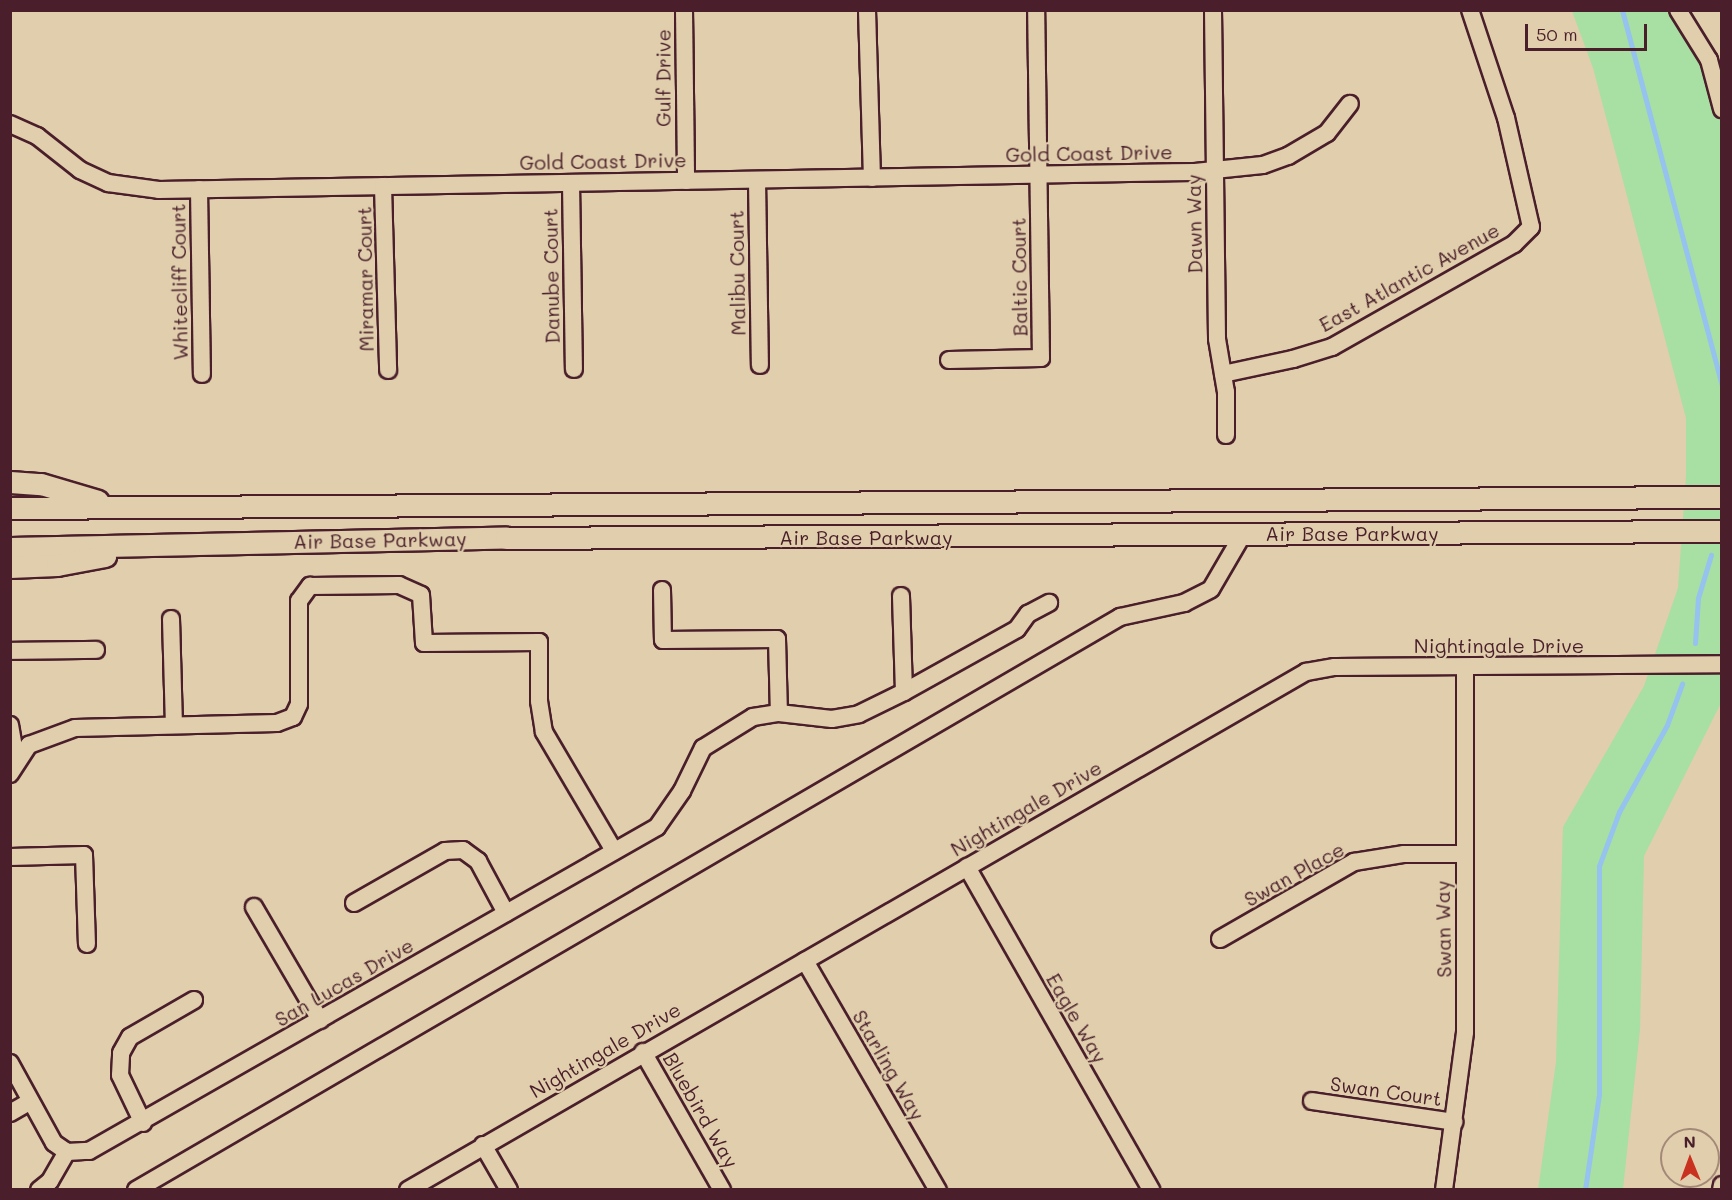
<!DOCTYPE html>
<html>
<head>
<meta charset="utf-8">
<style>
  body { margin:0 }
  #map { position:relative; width:1732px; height:1200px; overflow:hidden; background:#e0ceac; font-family:Mali,sans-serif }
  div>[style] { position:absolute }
  .green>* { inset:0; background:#a8dfa3 }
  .stream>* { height:5px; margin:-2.5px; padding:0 2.5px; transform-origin:2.5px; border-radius:2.5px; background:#95c2ef }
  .roads { filter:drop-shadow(2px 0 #4a1f2b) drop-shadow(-2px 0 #4a1f2b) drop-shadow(0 2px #4a1f2b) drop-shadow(0 -2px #4a1f2b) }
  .minor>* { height:16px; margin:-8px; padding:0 8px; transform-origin:8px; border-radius:8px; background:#e0ceac }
  .major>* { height:21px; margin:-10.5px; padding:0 10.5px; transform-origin:10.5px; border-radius:10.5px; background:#e0ceac }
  span { translate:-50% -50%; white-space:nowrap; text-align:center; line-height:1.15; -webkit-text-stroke:4.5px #e0ceac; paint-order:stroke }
  .street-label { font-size:20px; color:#4a1f2b }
  .frame { position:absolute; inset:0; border:12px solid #4a1f2b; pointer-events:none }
  .north { position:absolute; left:1660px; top:1128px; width:60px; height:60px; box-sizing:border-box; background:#e0ceac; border:2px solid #a48878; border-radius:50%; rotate:359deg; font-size:16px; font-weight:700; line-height:24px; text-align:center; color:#4a1f2b }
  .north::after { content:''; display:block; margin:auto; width:21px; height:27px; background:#c8321e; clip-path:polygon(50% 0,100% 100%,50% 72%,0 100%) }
  .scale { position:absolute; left:1525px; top:24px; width:122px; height:27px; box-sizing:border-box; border:3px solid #4a1f2b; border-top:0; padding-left:8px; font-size:18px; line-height:21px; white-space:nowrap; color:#4a1f2b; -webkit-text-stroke:4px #e0ceac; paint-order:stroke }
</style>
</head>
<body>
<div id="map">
  <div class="green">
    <div style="clip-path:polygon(1572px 11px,1687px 11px,1721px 85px,1721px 703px,1644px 856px,1640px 1029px,1623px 1189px,1538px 1190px,1556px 1062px,1563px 827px,1644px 686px,1678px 588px,1686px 476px,1686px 418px,1593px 68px)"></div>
  </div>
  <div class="stream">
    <div style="left:1622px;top:10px;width:388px;rotate:75.1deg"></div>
    <div style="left:1695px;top:643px;width:45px;rotate:-86.2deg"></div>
    <div style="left:1698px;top:598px;width:45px;rotate:-73.2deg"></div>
    <div style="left:1585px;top:1190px;width:97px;rotate:-81.7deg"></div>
    <div style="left:1599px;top:1094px;width:228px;rotate:-90deg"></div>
    <div style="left:1599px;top:866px;width:58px;rotate:-69.7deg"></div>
    <div style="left:1619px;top:812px;width:99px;rotate:-61.1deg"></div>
    <div style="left:1667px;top:725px;width:44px;rotate:-69.9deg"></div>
  </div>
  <div class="roads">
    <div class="minor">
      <div style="left:684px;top:10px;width:171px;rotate:89.3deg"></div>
      <div style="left:867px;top:10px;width:168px;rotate:88.3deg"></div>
      <div style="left:1213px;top:10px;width:329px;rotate:89.3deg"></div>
      <div style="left:1217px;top:339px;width:54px;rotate:80.4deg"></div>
      <div style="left:1226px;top:392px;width:43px;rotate:90deg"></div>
      <div style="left:1678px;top:10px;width:59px;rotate:58.2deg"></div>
      <div style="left:1709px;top:60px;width:51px;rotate:75.1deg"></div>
      <div style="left:10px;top:124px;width:30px;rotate:24deg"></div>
      <div style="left:37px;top:136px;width:55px;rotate:38.3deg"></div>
      <div style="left:80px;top:170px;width:31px;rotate:25deg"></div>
      <div style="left:108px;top:183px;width:51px;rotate:7.8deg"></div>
      <div style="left:159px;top:190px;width:1036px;rotate:-1deg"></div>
      <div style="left:1195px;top:172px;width:68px;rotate:-5.9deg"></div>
      <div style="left:1263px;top:165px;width:27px;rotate:-20deg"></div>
      <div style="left:1288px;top:156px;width:45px;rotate:-30.5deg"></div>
      <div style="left:1327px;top:133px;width:37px;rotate:-52deg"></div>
      <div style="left:757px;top:180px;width:185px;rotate:89.1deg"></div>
      <div style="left:571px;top:183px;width:186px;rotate:89.1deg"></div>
      <div style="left:383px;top:186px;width:184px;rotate:88.4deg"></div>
      <div style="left:199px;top:189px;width:185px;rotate:89.1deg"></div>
      <div style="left:949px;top:360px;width:92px;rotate:-1.2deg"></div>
      <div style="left:1041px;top:358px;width:348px;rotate:-90.8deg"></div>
      <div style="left:1223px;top:374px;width:72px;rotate:-12.1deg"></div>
      <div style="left:1293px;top:359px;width:41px;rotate:-17.1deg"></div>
      <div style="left:1332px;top:347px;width:209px;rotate:-29.5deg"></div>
      <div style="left:1514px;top:244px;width:24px;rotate:-45deg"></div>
      <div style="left:1531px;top:227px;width:112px;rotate:-102.9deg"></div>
      <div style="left:1506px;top:118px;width:114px;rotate:-108.4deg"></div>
      <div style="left:662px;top:590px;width:50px;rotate:88.9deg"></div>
      <div style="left:663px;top:640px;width:114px;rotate:-0.5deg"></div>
      <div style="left:777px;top:639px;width:74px;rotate:88.5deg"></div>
      <div style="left:171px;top:619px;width:106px;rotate:88.4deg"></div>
      <div style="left:10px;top:651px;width:86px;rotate:-0.7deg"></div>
      <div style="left:904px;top:692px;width:129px;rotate:-29.1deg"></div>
      <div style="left:1017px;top:629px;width:19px;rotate:-54deg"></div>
      <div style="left:1028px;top:614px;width:24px;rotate:-28deg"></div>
      <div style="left:10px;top:725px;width:36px;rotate:80deg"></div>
      <div style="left:10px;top:774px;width:35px;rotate:-57deg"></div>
      <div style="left:29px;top:745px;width:49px;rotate:-20.3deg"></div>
      <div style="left:75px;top:728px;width:202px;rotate:-1.4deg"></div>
      <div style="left:277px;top:723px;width:17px;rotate:-21deg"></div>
      <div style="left:293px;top:717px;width:14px;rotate:-65deg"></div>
      <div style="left:299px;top:704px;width:103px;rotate:-90deg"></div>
      <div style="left:299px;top:601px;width:19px;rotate:-54deg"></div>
      <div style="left:310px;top:586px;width:89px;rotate:-0.6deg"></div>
      <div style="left:399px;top:585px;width:24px;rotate:24deg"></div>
      <div style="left:421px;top:595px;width:48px;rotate:86.4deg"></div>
      <div style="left:424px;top:643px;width:115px;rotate:-0.5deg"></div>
      <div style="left:539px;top:642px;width:59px;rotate:90deg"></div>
      <div style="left:539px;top:701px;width:31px;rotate:81deg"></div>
      <div style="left:544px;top:732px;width:138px;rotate:59.5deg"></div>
      <div style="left:10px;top:857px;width:74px;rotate:-1.5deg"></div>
      <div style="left:84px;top:855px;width:89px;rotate:88.1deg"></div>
      <div style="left:967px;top:867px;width:372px;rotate:60.3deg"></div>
      <div style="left:354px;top:903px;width:105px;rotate:-29.7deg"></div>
      <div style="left:445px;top:851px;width:18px;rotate:-3deg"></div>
      <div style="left:463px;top:850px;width:19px;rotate:36deg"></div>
      <div style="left:478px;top:861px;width:59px;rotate:61.7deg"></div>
      <div style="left:254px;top:907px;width:131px;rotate:59.7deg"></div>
      <div style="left:1220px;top:939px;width:155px;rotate:-29.9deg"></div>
      <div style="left:1354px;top:862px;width:51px;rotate:-9.1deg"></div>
      <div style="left:1404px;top:854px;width:58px"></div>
      <div style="left:805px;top:961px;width:265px;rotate:59.9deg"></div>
      <div style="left:643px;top:1052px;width:159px;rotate:60.2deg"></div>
      <div style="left:10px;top:1063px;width:91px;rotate:61.2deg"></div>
      <div style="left:54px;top:1143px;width:16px;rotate:35deg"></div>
      <div style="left:67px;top:1152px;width:22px;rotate:-3deg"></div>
      <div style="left:89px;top:1151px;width:654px;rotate:-29.7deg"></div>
      <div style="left:657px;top:827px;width:44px;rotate:-55.2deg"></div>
      <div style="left:682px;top:791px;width:48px;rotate:-64deg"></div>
      <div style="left:703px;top:748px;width:59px;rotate:-31.8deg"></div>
      <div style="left:753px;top:717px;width:26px;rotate:-9deg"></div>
      <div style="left:779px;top:713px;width:53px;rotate:6.5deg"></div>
      <div style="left:832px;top:719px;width:27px;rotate:-10deg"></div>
      <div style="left:859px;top:714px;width:50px;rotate:-26.1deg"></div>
      <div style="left:904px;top:692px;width:96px;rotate:-91.8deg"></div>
      <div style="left:1312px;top:1101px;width:144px;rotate:8.4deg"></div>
      <div style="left:10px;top:1113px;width:22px;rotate:-30deg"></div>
      <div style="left:143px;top:1123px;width:53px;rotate:-115.6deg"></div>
      <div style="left:120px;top:1075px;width:22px;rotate:-87deg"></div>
      <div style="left:121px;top:1053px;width:18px;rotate:-61deg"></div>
      <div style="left:130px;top:1037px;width:74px;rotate:-30deg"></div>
      <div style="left:483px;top:1145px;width:52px;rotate:60deg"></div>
      <div style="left:39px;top:1190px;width:14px;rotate:-39deg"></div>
      <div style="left:50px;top:1181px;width:34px;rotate:-60deg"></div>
      <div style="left:136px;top:1190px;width:1139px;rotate:-30.21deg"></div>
      <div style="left:1120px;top:617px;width:66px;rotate:-12.3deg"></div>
      <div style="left:1184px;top:603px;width:30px;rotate:-27deg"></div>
      <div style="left:1211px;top:589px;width:64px;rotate:-59.8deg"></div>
      <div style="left:408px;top:1190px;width:1037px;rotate:-29.98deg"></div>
      <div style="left:1306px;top:672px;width:29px;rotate:-10deg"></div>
      <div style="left:1335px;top:667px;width:387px;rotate:-0.4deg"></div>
      <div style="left:1444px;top:1190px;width:159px;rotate:-82.4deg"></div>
      <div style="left:1465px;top:1032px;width:365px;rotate:-90deg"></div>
      <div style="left:1721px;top:1190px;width:5px;rotate:-79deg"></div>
    </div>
    <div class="major">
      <div style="left:10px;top:482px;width:31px;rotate:4deg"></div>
      <div style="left:41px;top:484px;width:59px;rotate:16.6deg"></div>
      <div style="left:10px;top:508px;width:1712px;rotate:-0.37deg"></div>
      <div style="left:10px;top:548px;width:496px;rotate:-1.2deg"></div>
      <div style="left:506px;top:538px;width:1216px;rotate:-0.33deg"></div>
      <div style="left:10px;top:567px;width:47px;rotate:-2.4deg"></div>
      <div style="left:57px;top:565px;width:49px;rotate:-10.6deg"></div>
    </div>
  </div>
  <div class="street-label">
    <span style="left:663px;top:78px;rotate:-90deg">Gulf Drive</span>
    <span style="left:1089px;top:153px;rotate:-1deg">Gold Coast Drive</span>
    <span style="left:603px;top:161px;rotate:-1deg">Gold Coast Drive</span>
    <span style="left:1194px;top:224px;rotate:-91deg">Dawn Way</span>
    <span style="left:737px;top:273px;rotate:-91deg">Malibu Court</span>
    <span style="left:551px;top:276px;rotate:-91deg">Danube Court</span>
    <span style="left:1019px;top:277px;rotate:-91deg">Baltic Court</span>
    <span style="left:1409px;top:277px;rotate:-29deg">East Atlantic Avenue</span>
    <span style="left:365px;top:279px;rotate:-91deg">Miramar Court</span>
    <span style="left:179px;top:282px;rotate:-91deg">Whitecliff Court</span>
    <span style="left:1352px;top:533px">Air Base Parkway</span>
    <span style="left:866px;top:537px">Air Base Parkway</span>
    <span style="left:380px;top:540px;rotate:-1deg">Air Base Parkway</span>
    <span style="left:1499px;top:645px">Nightingale Drive</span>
    <span style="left:1026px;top:808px;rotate:-30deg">Nightingale Drive</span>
    <span style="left:1294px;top:874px;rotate:-29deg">Swan Place</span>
    <span style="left:1443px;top:929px;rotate:-91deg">Swan Way</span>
    <span style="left:344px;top:982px;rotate:-30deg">San Lucas Drive</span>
    <span style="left:1077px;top:1018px;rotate:60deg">Eagle Way</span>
    <span style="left:605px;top:1050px;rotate:-30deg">Nightingale Drive</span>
    <span style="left:889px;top:1065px;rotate:60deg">Starling Way</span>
    <span style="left:1386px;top:1091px;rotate:8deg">Swan Court</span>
    <span style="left:701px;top:1110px;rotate:60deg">Bluebird Way</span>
  </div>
  <div class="frame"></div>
  <div class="north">N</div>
  <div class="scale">50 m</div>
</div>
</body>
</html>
